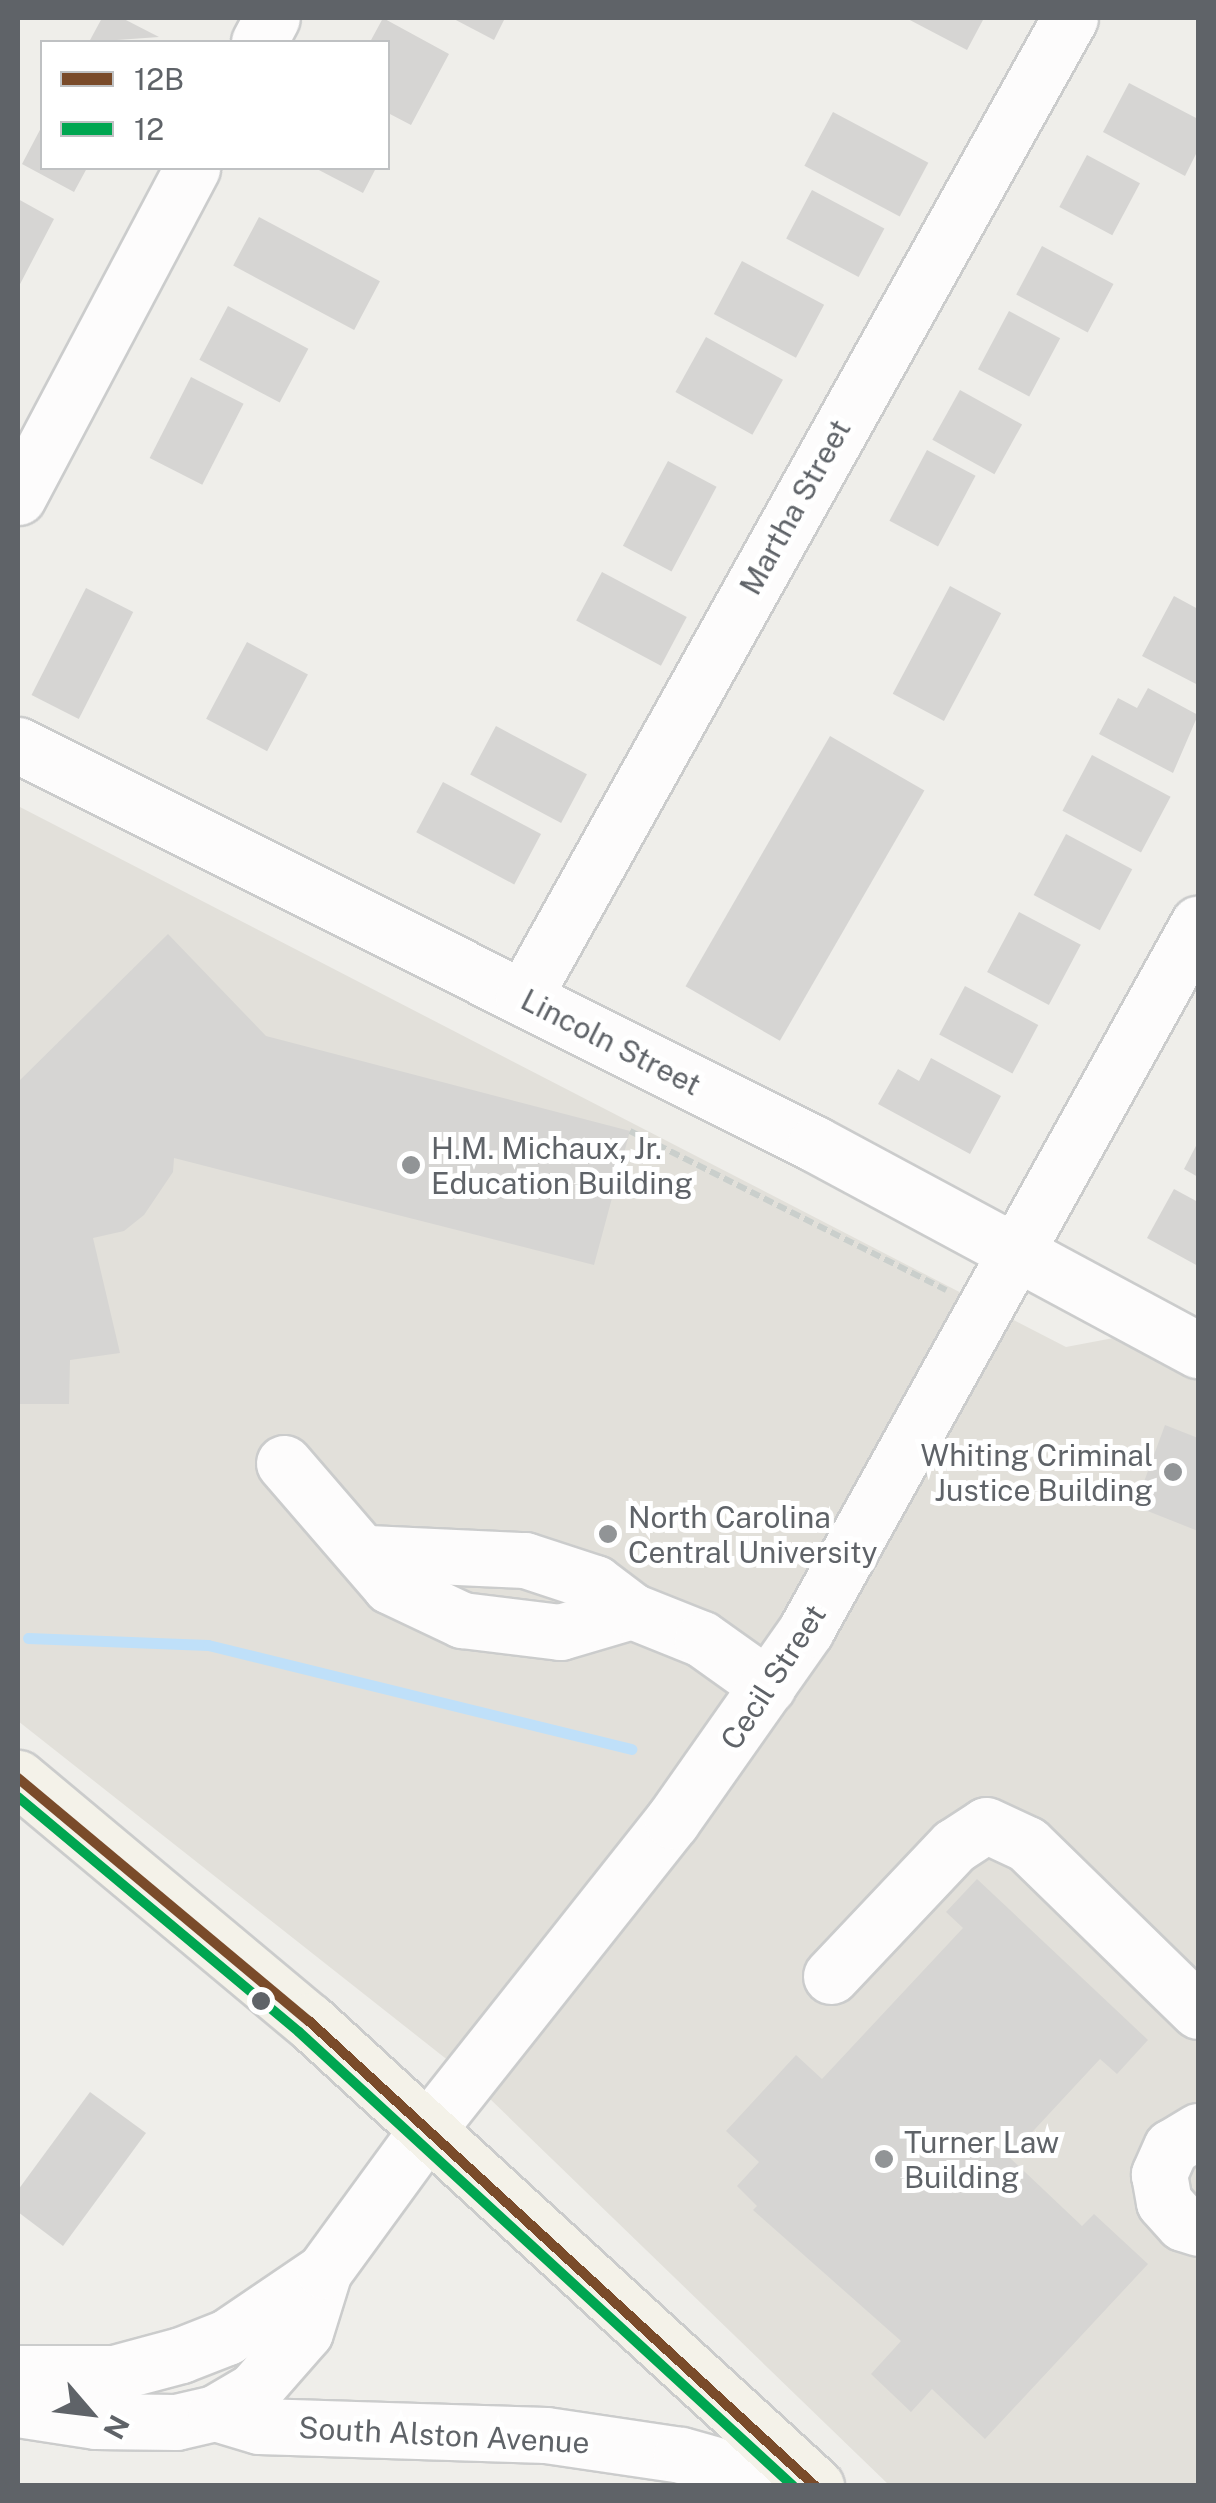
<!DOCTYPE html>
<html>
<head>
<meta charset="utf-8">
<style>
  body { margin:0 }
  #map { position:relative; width:1216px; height:2503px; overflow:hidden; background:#efeeea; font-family:"Public Sans",sans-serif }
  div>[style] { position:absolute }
  .education>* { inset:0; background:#e2e0da }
  .stream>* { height:11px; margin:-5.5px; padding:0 5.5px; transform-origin:5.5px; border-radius:5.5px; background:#bfe0f9 }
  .building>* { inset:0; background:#d6d5d3; transform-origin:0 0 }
  .path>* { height:6px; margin-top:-3px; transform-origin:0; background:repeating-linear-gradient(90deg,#cacfcc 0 10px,transparent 0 15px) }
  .roads { filter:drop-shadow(2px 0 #cbcccc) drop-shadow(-2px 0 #cbcccc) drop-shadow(0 2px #cbcccc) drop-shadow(0 -2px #cbcccc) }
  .minor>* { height:55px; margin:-27.5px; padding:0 27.5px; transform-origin:27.5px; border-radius:27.5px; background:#fdfcfc }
  .major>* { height:55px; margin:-27.5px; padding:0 27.5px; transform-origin:27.5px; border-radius:27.5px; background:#f4f2e9 }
  .bus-1>* { height:10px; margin:-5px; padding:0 5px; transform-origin:5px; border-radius:5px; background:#7a4b2a }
  .bus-2>* { height:10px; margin:-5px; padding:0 5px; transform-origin:5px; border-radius:5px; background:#00a651 }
  .dots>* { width:28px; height:28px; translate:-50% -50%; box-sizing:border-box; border:5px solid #fff; border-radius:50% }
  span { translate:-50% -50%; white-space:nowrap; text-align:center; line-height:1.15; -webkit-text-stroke:10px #fff; paint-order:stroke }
  .street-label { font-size:30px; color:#5f6368 }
  .poi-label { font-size:30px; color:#5f6368 }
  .left { translate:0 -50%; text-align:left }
  .right { translate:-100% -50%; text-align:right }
  .frame { position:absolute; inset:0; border:20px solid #5f6368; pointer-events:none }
  .legend { position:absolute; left:40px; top:40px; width:350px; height:130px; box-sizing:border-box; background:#fff; border:2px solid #bfc1c3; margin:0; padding:12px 18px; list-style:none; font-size:30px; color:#5f6368 }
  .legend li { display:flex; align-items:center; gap:20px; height:50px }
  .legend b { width:50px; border:2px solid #bfc1c3 }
  .north { position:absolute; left:40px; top:2363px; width:100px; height:100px; -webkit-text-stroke:8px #fff; paint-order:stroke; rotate:118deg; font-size:28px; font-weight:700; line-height:40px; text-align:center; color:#5f6368 }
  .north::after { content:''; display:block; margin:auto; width:35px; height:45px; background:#5f6368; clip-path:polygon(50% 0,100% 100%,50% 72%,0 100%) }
</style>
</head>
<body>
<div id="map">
  <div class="education">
    <div style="clip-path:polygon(18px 806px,1066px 1347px,1198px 1322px,1198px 2485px,889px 2485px,459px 2069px,18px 1721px)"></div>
  </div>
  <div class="stream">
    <div style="left:28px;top:1638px;width:180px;rotate:2.2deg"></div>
    <div style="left:208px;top:1645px;width:436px;rotate:13.8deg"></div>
  </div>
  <div class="building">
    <div style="clip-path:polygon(102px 18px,122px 18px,159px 37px,89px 42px)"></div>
    <div style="clip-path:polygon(383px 18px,449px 54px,411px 125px,388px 113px,388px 42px,370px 42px)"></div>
    <div style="clip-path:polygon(452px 18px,505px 18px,494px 40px)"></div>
    <div style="clip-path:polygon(906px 18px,984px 18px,967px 50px)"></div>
    <div style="clip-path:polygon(1129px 83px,1198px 119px,1198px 150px,1185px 176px,1103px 132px)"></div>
    <div style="left:833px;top:112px;width:108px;height:61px;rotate:28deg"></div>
    <div style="clip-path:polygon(42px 126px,42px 168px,87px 168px,74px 192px,22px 164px)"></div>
    <div style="left:1087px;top:155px;width:60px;height:59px;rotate:28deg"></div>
    <div style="clip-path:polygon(315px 168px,376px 168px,363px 193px)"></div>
    <div style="left:812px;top:190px;width:82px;height:55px;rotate:28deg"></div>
    <div style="clip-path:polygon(18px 199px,54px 219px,18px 288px)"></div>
    <div style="left:259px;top:217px;width:137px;height:55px;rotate:28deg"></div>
    <div style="left:1042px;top:246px;width:81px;height:55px;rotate:28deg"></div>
    <div style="left:742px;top:261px;width:93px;height:60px;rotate:28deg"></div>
    <div style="left:228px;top:306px;width:91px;height:61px;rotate:28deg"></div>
    <div style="left:1009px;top:311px;width:58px;height:66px;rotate:28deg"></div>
    <div style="left:706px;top:337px;width:88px;height:63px;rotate:29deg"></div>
    <div style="left:191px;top:377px;width:59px;height:91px;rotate:27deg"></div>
    <div style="left:960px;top:390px;width:71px;height:57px;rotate:29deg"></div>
    <div style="left:927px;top:450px;width:55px;height:80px;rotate:28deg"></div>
    <div style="left:668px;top:461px;width:55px;height:96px;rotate:28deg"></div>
    <div style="left:602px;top:572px;width:96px;height:55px;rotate:28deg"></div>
    <div style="left:950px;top:586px;width:58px;height:122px;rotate:28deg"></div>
    <div style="left:86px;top:588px;width:53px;height:120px;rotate:27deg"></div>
    <div style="clip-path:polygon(1174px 596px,1198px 609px,1198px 685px,1142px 656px)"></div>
    <div style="left:247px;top:642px;width:69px;height:87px;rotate:28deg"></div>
    <div style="clip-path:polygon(1148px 688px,1198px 715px,1173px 773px,1099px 734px,1118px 698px,1137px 708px)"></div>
    <div style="left:496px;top:726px;width:103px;height:55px;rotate:28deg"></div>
    <div style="left:830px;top:736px;width:109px;height:289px;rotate:30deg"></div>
    <div style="left:1092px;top:755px;width:89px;height:63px;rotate:28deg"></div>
    <div style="left:443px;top:782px;width:111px;height:57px;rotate:28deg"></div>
    <div style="left:1066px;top:834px;width:75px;height:69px;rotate:28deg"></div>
    <div style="left:1019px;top:912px;width:70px;height:68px;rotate:28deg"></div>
    <div style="clip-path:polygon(168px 934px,266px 1036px,630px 1131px,594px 1265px,174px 1158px,173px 1172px,144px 1215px,124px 1231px,93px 1238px,120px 1353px,70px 1360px,69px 1404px,18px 1404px,18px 1082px)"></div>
    <div style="left:965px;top:986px;width:83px;height:55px;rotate:28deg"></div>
    <div style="clip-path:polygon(931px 1058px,1001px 1096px,970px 1154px,878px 1104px,898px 1069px,919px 1081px)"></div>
    <div style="clip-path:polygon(1198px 1142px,1198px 1177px,1184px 1169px)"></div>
    <div style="clip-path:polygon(1174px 1189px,1198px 1202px,1198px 1266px,1147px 1238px)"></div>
    <div style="clip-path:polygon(1165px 1425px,1198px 1438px,1198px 1531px,1135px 1506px)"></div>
    <div style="clip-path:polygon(977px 1879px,1148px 2040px,1117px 2074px,1100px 2059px,1009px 2157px,1082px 2226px,1094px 2214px,1148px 2264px,985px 2439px,932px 2389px,911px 2412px,871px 2374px,901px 2341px,753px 2210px,757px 2206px,737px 2186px,759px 2162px,726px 2131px,796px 2055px,822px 2079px,963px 1928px,946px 1912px)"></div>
    <div style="clip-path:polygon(90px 2092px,146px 2133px,63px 2246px,18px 2212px,18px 2190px)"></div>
  </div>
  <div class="path">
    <div style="left:630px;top:1131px;width:354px;rotate:26.7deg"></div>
  </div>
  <div class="roads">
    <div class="minor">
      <div style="left:259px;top:42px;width:27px;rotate:-62deg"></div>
      <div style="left:18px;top:497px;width:372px;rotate:-62.1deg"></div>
      <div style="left:18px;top:745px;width:891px;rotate:26.59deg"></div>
      <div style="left:815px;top:1144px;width:435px;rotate:28.3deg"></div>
      <div style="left:523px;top:998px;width:1122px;rotate:-60.83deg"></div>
      <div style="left:284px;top:1463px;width:162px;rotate:49.2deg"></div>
      <div style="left:390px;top:1586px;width:80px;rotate:25.3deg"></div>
      <div style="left:462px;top:1620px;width:99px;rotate:7deg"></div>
      <div style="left:560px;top:1632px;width:75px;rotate:-16.3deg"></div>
      <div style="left:368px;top:1553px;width:157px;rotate:2.6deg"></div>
      <div style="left:525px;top:1560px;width:74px;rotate:18.2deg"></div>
      <div style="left:595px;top:1583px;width:46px;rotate:37.1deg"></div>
      <div style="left:632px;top:1611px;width:75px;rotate:21.8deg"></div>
      <div style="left:702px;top:1639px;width:81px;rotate:35.5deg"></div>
      <div style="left:831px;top:1976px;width:179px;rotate:-46.6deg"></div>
      <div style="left:954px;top:1846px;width:38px;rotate:-33deg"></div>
      <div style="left:986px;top:1825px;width:45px;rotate:24.9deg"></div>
      <div style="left:1027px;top:1844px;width:239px;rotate:44.3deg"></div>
      <div style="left:1198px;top:2131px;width:31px;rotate:149deg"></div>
      <div style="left:1171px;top:2147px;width:30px;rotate:114deg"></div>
      <div style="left:1159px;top:2174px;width:28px;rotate:80deg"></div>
      <div style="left:1164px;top:2202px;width:28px;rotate:48deg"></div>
      <div style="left:1183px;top:2223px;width:16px;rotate:18deg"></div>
      <div style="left:18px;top:2373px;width:96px"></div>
      <div style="left:114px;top:2373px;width:69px;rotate:-15deg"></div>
      <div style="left:181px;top:2355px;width:49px;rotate:-21.4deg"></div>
      <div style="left:227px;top:2337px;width:117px;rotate:-34.2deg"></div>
      <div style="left:18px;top:2409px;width:79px;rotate:8.7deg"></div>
      <div style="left:96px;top:2421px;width:80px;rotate:0.7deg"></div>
      <div style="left:176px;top:2422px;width:40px;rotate:-13deg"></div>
      <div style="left:215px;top:2413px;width:45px;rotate:-30.5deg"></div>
      <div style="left:254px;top:2390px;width:77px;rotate:-48.7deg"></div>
      <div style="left:305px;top:2332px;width:64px;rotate:-72.7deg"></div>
      <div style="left:324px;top:2271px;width:175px;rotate:-53.9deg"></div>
      <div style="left:427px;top:2130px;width:394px;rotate:-51.6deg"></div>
      <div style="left:672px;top:1821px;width:233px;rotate:-54.9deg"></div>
      <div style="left:806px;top:1630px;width:808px;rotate:-60.96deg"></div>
      <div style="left:215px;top:2413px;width:46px;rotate:16.5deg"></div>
      <div style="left:259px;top:2426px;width:287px;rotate:1.8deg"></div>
      <div style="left:546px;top:2435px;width:136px;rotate:8.4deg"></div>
      <div style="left:681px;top:2455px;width:114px;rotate:15.7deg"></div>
    </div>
    <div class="major">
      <div style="left:18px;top:1778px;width:379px;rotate:39.9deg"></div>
      <div style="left:309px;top:2021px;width:688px;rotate:42.53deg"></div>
    </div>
  </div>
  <div class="bus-1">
    <div style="left:18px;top:1778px;width:379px;rotate:39.9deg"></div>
    <div style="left:309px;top:2021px;width:687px;rotate:42.58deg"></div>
  </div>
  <div class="bus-2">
    <div style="left:18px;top:1797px;width:366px;rotate:39.9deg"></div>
    <div style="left:299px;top:2032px;width:671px;rotate:42.58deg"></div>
  </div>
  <div class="dots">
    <div style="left:411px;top:1165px;background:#919496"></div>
    <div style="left:1173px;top:1472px;background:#919496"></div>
    <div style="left:608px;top:1534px;background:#919496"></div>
    <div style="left:261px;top:2001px;background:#5f6368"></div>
    <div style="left:884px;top:2159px;background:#919496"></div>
  </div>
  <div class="street-label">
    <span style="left:795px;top:507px;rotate:-61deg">Martha Street</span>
    <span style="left:611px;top:1042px;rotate:27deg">Lincoln Street</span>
    <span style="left:773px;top:1677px;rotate:-57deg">Cecil Street</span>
    <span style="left:444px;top:2435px;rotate:3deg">South Alston Avenue</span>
  </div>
  <div class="poi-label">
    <span class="left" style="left:431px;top:1165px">H.M. Michaux, Jr.<br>Education Building</span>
    <span class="right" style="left:1153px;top:1472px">Whiting Criminal<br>Justice Building</span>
    <span class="left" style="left:628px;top:1534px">North Carolina<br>Central University</span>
    <span class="left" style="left:904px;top:2159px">Turner Law<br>Building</span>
  </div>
  <div class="frame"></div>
  <ul class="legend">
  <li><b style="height:12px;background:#7a4b2a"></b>12B</li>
  <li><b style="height:12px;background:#00a651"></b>12</li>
  </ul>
  <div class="north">N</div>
</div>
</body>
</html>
